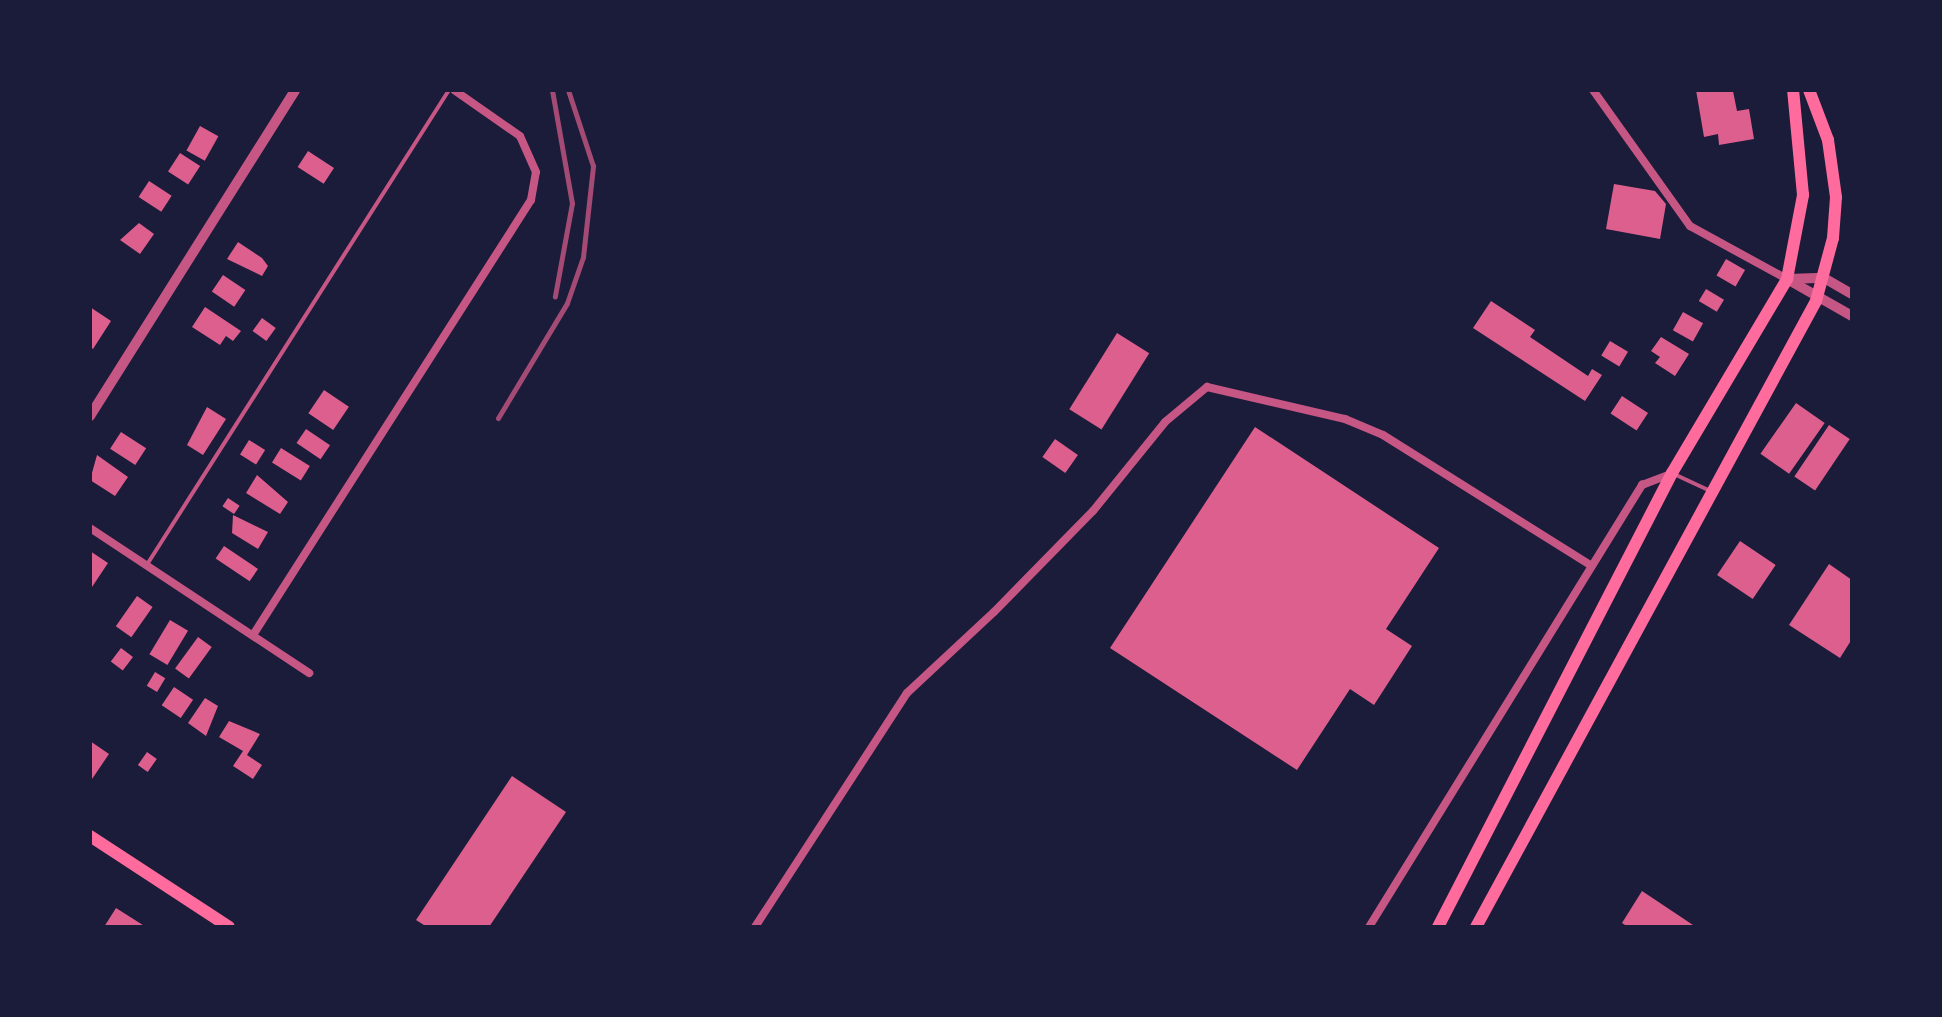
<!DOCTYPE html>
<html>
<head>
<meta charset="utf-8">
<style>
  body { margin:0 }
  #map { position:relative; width:1942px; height:1017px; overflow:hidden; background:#1b1b3a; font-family:"Titillium Web",sans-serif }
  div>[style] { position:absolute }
  .building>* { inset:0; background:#dd5f8e; transform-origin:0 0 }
  .service>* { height:4px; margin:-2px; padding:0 2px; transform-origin:2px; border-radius:2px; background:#c65784 }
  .minor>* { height:8px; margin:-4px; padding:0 4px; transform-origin:4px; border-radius:4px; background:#c65784 }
  .tertiary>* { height:10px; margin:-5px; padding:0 5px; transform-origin:5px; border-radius:5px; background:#c65784 }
  .primary>* { height:12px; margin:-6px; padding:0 6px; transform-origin:6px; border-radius:6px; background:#ff6b9d }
  .rail>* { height:5px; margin:-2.5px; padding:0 2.5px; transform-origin:2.5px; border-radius:2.5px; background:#a44b75 }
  span { translate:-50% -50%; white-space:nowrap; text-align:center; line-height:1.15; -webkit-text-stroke:10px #1b1b3a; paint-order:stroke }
  .frame { position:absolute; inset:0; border:92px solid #1b1b3a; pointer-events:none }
</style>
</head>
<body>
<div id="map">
  <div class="building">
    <div style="clip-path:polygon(1696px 90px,1733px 91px,1737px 111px,1749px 109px,1754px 139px,1719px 145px,1718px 134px,1704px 137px)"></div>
    <div style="left:200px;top:126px;width:21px;height:28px;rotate:29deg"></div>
    <div style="left:308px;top:151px;width:31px;height:19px;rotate:33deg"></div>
    <div style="left:180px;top:153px;width:24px;height:22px;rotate:33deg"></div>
    <div style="left:149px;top:181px;width:27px;height:19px;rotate:33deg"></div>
    <div style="clip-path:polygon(1614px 184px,1655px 191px,1666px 204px,1660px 239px,1606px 229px)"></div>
    <div style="clip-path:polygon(139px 223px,154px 234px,140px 254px,120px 240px)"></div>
    <div style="clip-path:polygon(238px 242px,262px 258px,268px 266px,262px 276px,227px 259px)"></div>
    <div style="left:1726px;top:259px;width:22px;height:19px;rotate:30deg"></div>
    <div style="left:223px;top:275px;width:27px;height:20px;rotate:34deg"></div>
    <div style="left:1706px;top:289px;width:21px;height:14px;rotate:31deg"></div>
    <div style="clip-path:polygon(1491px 301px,1535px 330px,1530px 337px,1588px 376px,1592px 369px,1602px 375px,1585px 401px,1473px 328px)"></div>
    <div style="clip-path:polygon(90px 307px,111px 321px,93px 349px,90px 347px)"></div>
    <div style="clip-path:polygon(205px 307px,241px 331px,233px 341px,226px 336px,220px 345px,192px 327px)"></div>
    <div style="left:1683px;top:312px;width:23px;height:21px;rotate:29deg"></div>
    <div style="left:262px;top:318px;width:17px;height:16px;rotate:36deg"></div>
    <div style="left:1117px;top:333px;width:38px;height:90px;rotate:32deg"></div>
    <div style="clip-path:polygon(1661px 337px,1689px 354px,1675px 376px,1655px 363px,1660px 357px,1651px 351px)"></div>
    <div style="left:1610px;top:341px;width:21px;height:17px;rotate:31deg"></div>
    <div style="left:324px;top:390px;width:30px;height:28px;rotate:34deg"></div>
    <div style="left:1622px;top:396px;width:31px;height:21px;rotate:33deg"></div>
    <div style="left:1796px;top:403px;width:35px;height:62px;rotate:35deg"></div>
    <div style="clip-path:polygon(207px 407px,226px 419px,203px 455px,187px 445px)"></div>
    <div style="left:1829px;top:425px;width:25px;height:62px;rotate:34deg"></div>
    <div style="clip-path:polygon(1255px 427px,1439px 548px,1386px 629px,1412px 646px,1374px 705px,1350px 689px,1297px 770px,1110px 648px)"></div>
    <div style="left:306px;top:429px;width:29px;height:17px;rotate:34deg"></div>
    <div style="left:121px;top:432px;width:30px;height:20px;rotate:33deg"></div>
    <div style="left:1055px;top:439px;width:28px;height:22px;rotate:35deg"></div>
    <div style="left:249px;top:440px;width:19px;height:17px;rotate:32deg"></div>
    <div style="left:281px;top:448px;width:34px;height:17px;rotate:32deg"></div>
    <div style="clip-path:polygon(97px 455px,128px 477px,115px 496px,90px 480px)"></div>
    <div style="clip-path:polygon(257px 475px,288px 502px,280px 514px,246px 493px)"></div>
    <div style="left:228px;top:498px;width:14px;height:10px;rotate:34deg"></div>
    <div style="clip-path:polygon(233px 515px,268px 532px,258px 549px,232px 533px)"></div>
    <div style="left:1740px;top:541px;width:43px;height:41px;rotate:34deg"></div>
    <div style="left:224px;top:546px;width:41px;height:15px;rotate:34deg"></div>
    <div style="clip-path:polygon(90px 551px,108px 563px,90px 590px)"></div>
    <div style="clip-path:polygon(1829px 564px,1852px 580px,1852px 639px,1840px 658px,1789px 625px)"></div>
    <div style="left:137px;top:596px;width:19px;height:37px;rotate:35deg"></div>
    <div style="left:170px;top:620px;width:21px;height:40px;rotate:31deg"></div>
    <div style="left:198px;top:637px;width:17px;height:39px;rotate:36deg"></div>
    <div style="left:121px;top:648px;width:15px;height:17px;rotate:37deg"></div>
    <div style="left:155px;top:672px;width:12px;height:16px;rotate:31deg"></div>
    <div style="left:174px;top:687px;width:23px;height:22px;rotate:34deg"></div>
    <div style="clip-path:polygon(205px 698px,218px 706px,206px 736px,188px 723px)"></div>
    <div style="clip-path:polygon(229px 721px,260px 734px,247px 755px,262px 765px,253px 779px,233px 766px,243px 751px,219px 737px)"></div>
    <div style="clip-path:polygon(90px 741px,109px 754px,90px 782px)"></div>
    <div style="left:147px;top:752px;width:12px;height:16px;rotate:35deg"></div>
    <div style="clip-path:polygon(512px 776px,566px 812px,489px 927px,427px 927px,416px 920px)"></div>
    <div style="clip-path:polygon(1642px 891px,1696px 927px,1628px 927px,1622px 923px)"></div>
    <div style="clip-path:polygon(116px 908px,146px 927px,104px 927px)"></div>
  </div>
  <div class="service">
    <div style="left:1676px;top:475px;width:35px;rotate:25deg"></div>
    <div style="left:148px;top:563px;width:561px;rotate:-57.53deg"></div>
  </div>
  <div class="minor">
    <div style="left:1593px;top:90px;width:167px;rotate:54.5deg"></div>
    <div style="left:1690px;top:226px;width:111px;rotate:28.7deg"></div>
    <div style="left:90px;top:528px;width:263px;rotate:33.5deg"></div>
    <div style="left:253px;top:635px;width:516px;rotate:-57.42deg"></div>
    <div style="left:531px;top:200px;width:28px;rotate:-80deg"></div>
    <div style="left:536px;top:172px;width:39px;rotate:-114deg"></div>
    <div style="left:520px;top:136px;width:80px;rotate:-145.1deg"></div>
    <div style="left:755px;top:927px;width:279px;rotate:-57deg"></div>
    <div style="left:907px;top:693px;width:119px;rotate:-43deg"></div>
    <div style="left:994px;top:612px;width:141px;rotate:-45.6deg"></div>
    <div style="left:1093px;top:511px;width:114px;rotate:-51deg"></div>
    <div style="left:1165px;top:422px;width:55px;rotate:-39.8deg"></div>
    <div style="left:1207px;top:387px;width:142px;rotate:13.1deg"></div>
    <div style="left:1345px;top:419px;width:41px;rotate:22.8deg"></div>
    <div style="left:1383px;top:435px;width:244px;rotate:32.1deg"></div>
    <div style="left:1369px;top:927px;width:520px;rotate:-58.3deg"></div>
    <div style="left:1642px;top:485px;width:31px;rotate:-21deg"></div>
  </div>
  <div class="tertiary">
    <div style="left:1787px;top:279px;width:75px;rotate:29.6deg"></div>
    <div style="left:1788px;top:279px;width:36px;rotate:-2deg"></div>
    <div style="left:1824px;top:278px;width:32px;rotate:30deg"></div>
    <div style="left:90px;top:416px;width:385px;rotate:-57.8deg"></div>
  </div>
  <div class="primary">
    <div style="left:90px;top:836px;width:166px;rotate:33.2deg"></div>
    <div style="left:1438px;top:927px;width:511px;rotate:-62.73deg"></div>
    <div style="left:1672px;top:473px;width:226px;rotate:-59.3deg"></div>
    <div style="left:1787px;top:279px;width:86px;rotate:-79.2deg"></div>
    <div style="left:1803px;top:195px;width:105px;rotate:-95.4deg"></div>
    <div style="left:1476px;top:927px;width:712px;rotate:-61.49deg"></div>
    <div style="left:1816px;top:301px;width:65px;rotate:-74.9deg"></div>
    <div style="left:1833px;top:238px;width:41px;rotate:-85.8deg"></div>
    <div style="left:1836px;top:197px;width:58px;rotate:-98deg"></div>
    <div style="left:1828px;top:140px;width:53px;rotate:-110.8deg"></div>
  </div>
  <div class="rail">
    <div style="left:552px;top:90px;width:115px;rotate:80deg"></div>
    <div style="left:572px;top:203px;width:95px;rotate:100.4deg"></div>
    <div style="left:498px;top:418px;width:134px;rotate:-59deg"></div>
    <div style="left:567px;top:303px;width:49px;rotate:-70.8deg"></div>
    <div style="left:583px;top:257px;width:92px;rotate:-83.7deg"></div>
    <div style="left:593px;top:166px;width:80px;rotate:-108.2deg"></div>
  </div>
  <div class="frame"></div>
</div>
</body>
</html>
